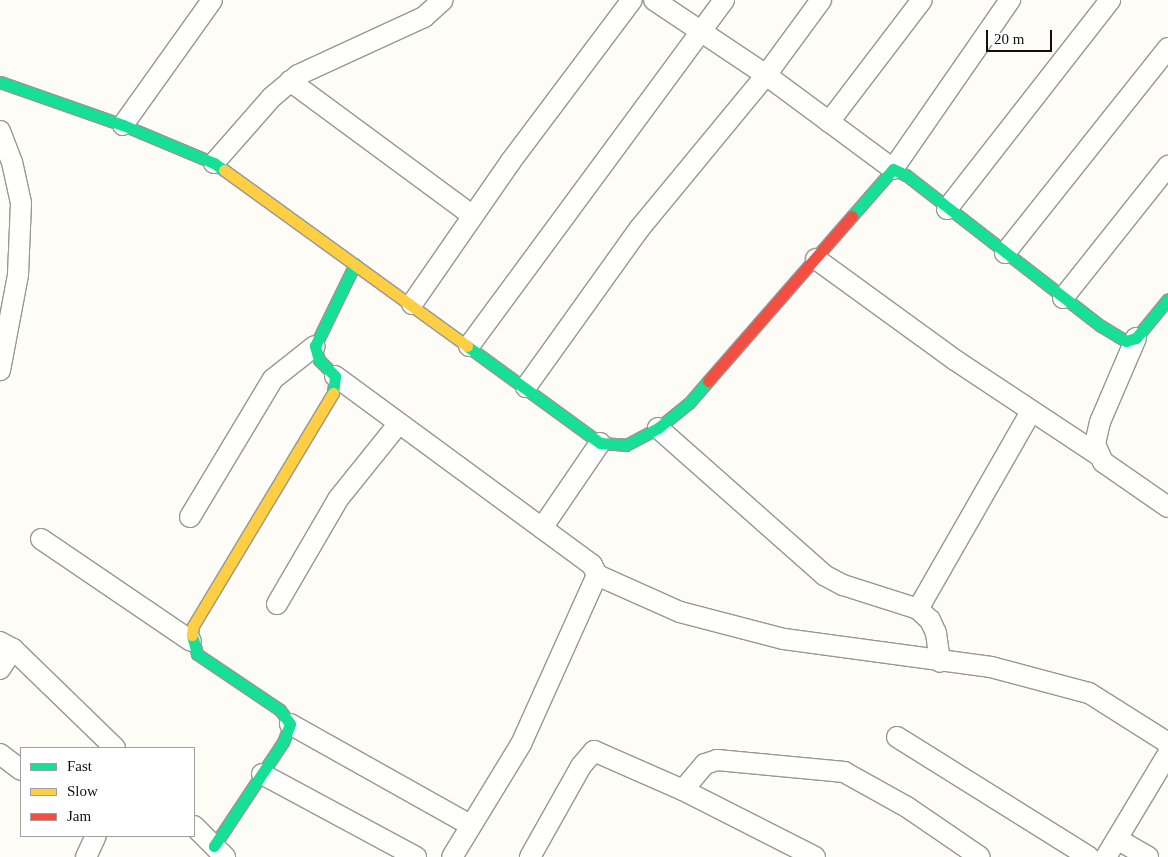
<!DOCTYPE html>
<html>
<head>
<meta charset="utf-8">
<style>
  body { margin:0 }
  #map { position:relative; width:1168px; height:857px; overflow:hidden; background:#fdfcf7; font-family:"Times New Roman",serif }
  div>[style] { position:absolute }
  .roads { filter:drop-shadow(1px 0 #979795) drop-shadow(-1px 0 #979795) drop-shadow(0 1px #979795) drop-shadow(0 -1px #979795) }
  .street>* { height:20px; margin:-10px; padding:0 10px; transform-origin:10px; border-radius:10px; background:#fffffe }
  .fast>* { height:11px; margin:-5.5px; padding:0 5.5px; transform-origin:5.5px; border-radius:5.5px; background:#16e098 }
  .slow>* { height:11px; margin:-5.5px; padding:0 5.5px; transform-origin:5.5px; border-radius:5.5px; background:#ffcf43 }
  .jam>* { height:11px; margin:-5.5px; padding:0 5.5px; transform-origin:5.5px; border-radius:5.5px; background:#f24e42 }
  span { translate:-50% -50%; white-space:nowrap; text-align:center; line-height:1.15; -webkit-text-stroke:5px #fff; paint-order:stroke }
  .legend { position:absolute; left:20px; top:747px; width:175px; height:90px; box-sizing:border-box; background:#fff; border:1px solid #a0a0a0; margin:0; padding:6px 9px; list-style:none; font-size:15px; color:#111 }
  .legend li { display:flex; align-items:center; gap:10px; height:25px }
  .legend b { width:25px; border:1px solid #a0a0a0 }
  .scale { position:absolute; left:986px; top:30px; width:66px; height:22px; box-sizing:border-box; border:2px solid #111; border-top:0; padding-left:6px; font-size:15px; line-height:18px; white-space:nowrap; color:#111; -webkit-text-stroke:4px #fff; paint-order:stroke }
</style>
</head>
<body>
<div id="map">
  <div class="roads">
    <div class="street">
      <div style="left:654px;top:0;width:135px;rotate:33.8deg"></div>
      <div style="left:766px;top:75px;width:158px;rotate:36.5deg"></div>
      <div style="left:893px;top:169px;width:206px;rotate:-55.3deg"></div>
      <div style="left:290px;top:81px;width:227px;rotate:36.4deg"></div>
      <div style="left:829px;top:122px;width:153px;rotate:-52.7deg"></div>
      <div style="left:123px;top:125px;width:153px;rotate:-54.5deg"></div>
      <div style="left:0;top:131px;width:33px;rotate:69deg"></div>
      <div style="left:12px;top:162px;width:42px;rotate:77.6deg"></div>
      <div style="left:21px;top:203px;width:72px;rotate:92.4deg"></div>
      <div style="left:18px;top:275px;width:97px;rotate:100.7deg"></div>
      <div style="left:214px;top:163px;width:88px;rotate:-48.7deg"></div>
      <div style="left:272px;top:97px;width:34px;rotate:-40deg"></div>
      <div style="left:298px;top:75px;width:139px;rotate:-24.7deg"></div>
      <div style="left:424px;top:17px;width:25px;rotate:-42deg"></div>
      <div style="left:947px;top:209px;width:265px;rotate:-52deg"></div>
      <div style="left:1005px;top:253px;width:262px;rotate:-51.5deg"></div>
      <div style="left:816px;top:259px;width:172px;rotate:36deg"></div>
      <div style="left:955px;top:360px;width:170px;rotate:33.5deg"></div>
      <div style="left:1063px;top:298px;width:169px;rotate:-51.5deg"></div>
      <div style="left:412px;top:304px;width:174px;rotate:-55.3deg"></div>
      <div style="left:511px;top:161px;width:201px;rotate:-53.1deg"></div>
      <div style="left:1136px;top:338px;width:91px;rotate:113.2deg"></div>
      <div style="left:1100px;top:422px;width:23px;rotate:103deg"></div>
      <div style="left:1095px;top:444px;width:20px;rotate:66deg"></div>
      <div style="left:1103px;top:462px;width:79px;rotate:34.7deg"></div>
      <div style="left:469px;top:346px;width:430px;rotate:-53.6deg"></div>
      <div style="left:335px;top:376px;width:319px;rotate:36.3deg"></div>
      <div style="left:592px;top:565px;width:11px;rotate:63deg"></div>
      <div style="left:597px;top:575px;width:185px;rotate:114.2deg"></div>
      <div style="left:521px;top:744px;width:132px;rotate:121.4deg"></div>
      <div style="left:526px;top:387px;width:196px;rotate:-54.4deg"></div>
      <div style="left:640px;top:228px;width:198px;rotate:-50.5deg"></div>
      <div style="left:766px;top:75px;width:93px;rotate:-53.7deg"></div>
      <div style="left:658px;top:428px;width:222px;rotate:41.5deg"></div>
      <div style="left:824px;top:575px;width:21px;rotate:28deg"></div>
      <div style="left:843px;top:585px;width:79px;rotate:17.7deg"></div>
      <div style="left:918px;top:609px;width:16px;rotate:43deg"></div>
      <div style="left:930px;top:620px;width:14px;rotate:65deg"></div>
      <div style="left:936px;top:633px;width:29px;rotate:82deg"></div>
      <div style="left:190px;top:517px;width:161px;rotate:-59deg"></div>
      <div style="left:273px;top:379px;width:53px;rotate:-38.2deg"></div>
      <div style="left:542px;top:528px;width:103px;rotate:-55.7deg"></div>
      <div style="left:41px;top:539px;width:181px;rotate:34.2deg"></div>
      <div style="left:597px;top:575px;width:91px;rotate:24deg"></div>
      <div style="left:680px;top:612px;width:107px;rotate:14.6deg"></div>
      <div style="left:784px;top:639px;width:209px;rotate:7.7deg"></div>
      <div style="left:991px;top:667px;width:101px;rotate:14.9deg"></div>
      <div style="left:1089px;top:693px;width:93px;rotate:32.3deg"></div>
      <div style="left:277px;top:604px;width:121px;rotate:-59.8deg"></div>
      <div style="left:338px;top:499px;width:97px;rotate:-51.2deg"></div>
      <div style="left:918px;top:609px;width:227px;rotate:-60.2deg"></div>
      <div style="left:0;top:642px;width:15px;rotate:28deg"></div>
      <div style="left:13px;top:649px;width:142px;rotate:44.1deg"></div>
      <div style="left:0;top:669px;width:24px;rotate:-57deg"></div>
      <div style="left:290px;top:724px;width:206px;rotate:29.3deg"></div>
      <div style="left:897px;top:737px;width:226px;rotate:32deg"></div>
      <div style="left:0;top:754px;width:26px;rotate:37deg"></div>
      <div style="left:262px;top:774px;width:175px;rotate:28.3deg"></div>
      <div style="left:683px;top:790px;width:34px;rotate:-50deg"></div>
      <div style="left:705px;top:764px;width:13px;rotate:-18deg"></div>
      <div style="left:717px;top:760px;width:128px;rotate:5.4deg"></div>
      <div style="left:844px;top:772px;width:72px;rotate:29.1deg"></div>
      <div style="left:907px;top:807px;width:88px;rotate:34.4deg"></div>
      <div style="left:194px;top:826px;width:44px;rotate:45deg"></div>
      <div style="left:1117px;top:839px;width:36px;rotate:30deg"></div>
      <div style="left:86px;top:857px;width:23px;rotate:-65deg"></div>
      <div style="left:530px;top:857px;width:104px;rotate:-60.7deg"></div>
      <div style="left:581px;top:766px;width:20px;rotate:-49deg"></div>
      <div style="left:594px;top:751px;width:97px;rotate:23.7deg"></div>
      <div style="left:683px;top:790px;width:148px;rotate:26.9deg"></div>
      <div style="left:1106px;top:857px;width:120px;rotate:-59deg"></div>
    </div>
    <div class="fast">
      <div style="left:0;top:82px;width:130px;rotate:19.3deg"></div>
      <div style="left:123px;top:125px;width:99px;rotate:22.7deg"></div>
      <div style="left:214px;top:163px;width:12px;rotate:35deg"></div>
      <div style="left:852px;top:216px;width:62px;rotate:-48.9deg"></div>
      <div style="left:893px;top:169px;width:14px;rotate:25deg"></div>
      <div style="left:906px;top:175px;width:247px;rotate:37.8deg"></div>
      <div style="left:1101px;top:326px;width:29px;rotate:31deg"></div>
      <div style="left:1126px;top:341px;width:10px;rotate:-17deg"></div>
      <div style="left:1136px;top:338px;width:50px;rotate:-50.6deg"></div>
      <div style="left:467px;top:346px;width:165px;rotate:36.1deg"></div>
      <div style="left:600px;top:443px;width:26px;rotate:4deg"></div>
      <div style="left:626px;top:445px;width:36px;rotate:-28deg"></div>
      <div style="left:658px;top:428px;width:40px;rotate:-39deg"></div>
      <div style="left:689px;top:403px;width:29px;rotate:-49deg"></div>
      <div style="left:333px;top:393px;width:17px;rotate:-83deg"></div>
      <div style="left:335px;top:376px;width:23px;rotate:-135deg"></div>
      <div style="left:319px;top:360px;width:15px;rotate:-106deg"></div>
      <div style="left:315px;top:346px;width:91px;rotate:-64deg"></div>
      <div style="left:192px;top:635px;width:20px;rotate:75deg"></div>
      <div style="left:197px;top:654px;width:100px;rotate:34deg"></div>
      <div style="left:280px;top:710px;width:17px;rotate:54deg"></div>
      <div style="left:290px;top:724px;width:19px;rotate:111deg"></div>
      <div style="left:283px;top:742px;width:125px;rotate:123.6deg"></div>
    </div>
    <div class="slow">
      <div style="left:224px;top:170px;width:300px;rotate:35.9deg"></div>
      <div style="left:192px;top:635px;width:9px;rotate:-84deg"></div>
      <div style="left:193px;top:626px;width:272px;rotate:-59deg"></div>
    </div>
    <div class="jam">
      <div style="left:708px;top:381px;width:219px;rotate:-48.9deg"></div>
    </div>
  </div>
  <ul class="legend">
  <li><b style="height:6px;background:#16e098"></b>Fast</li>
  <li><b style="height:6px;background:#ffcf43"></b>Slow</li>
  <li><b style="height:6px;background:#f24e42"></b>Jam</li>
  </ul>
  <div class="scale">20 m</div>
</div>
</body>
</html>
